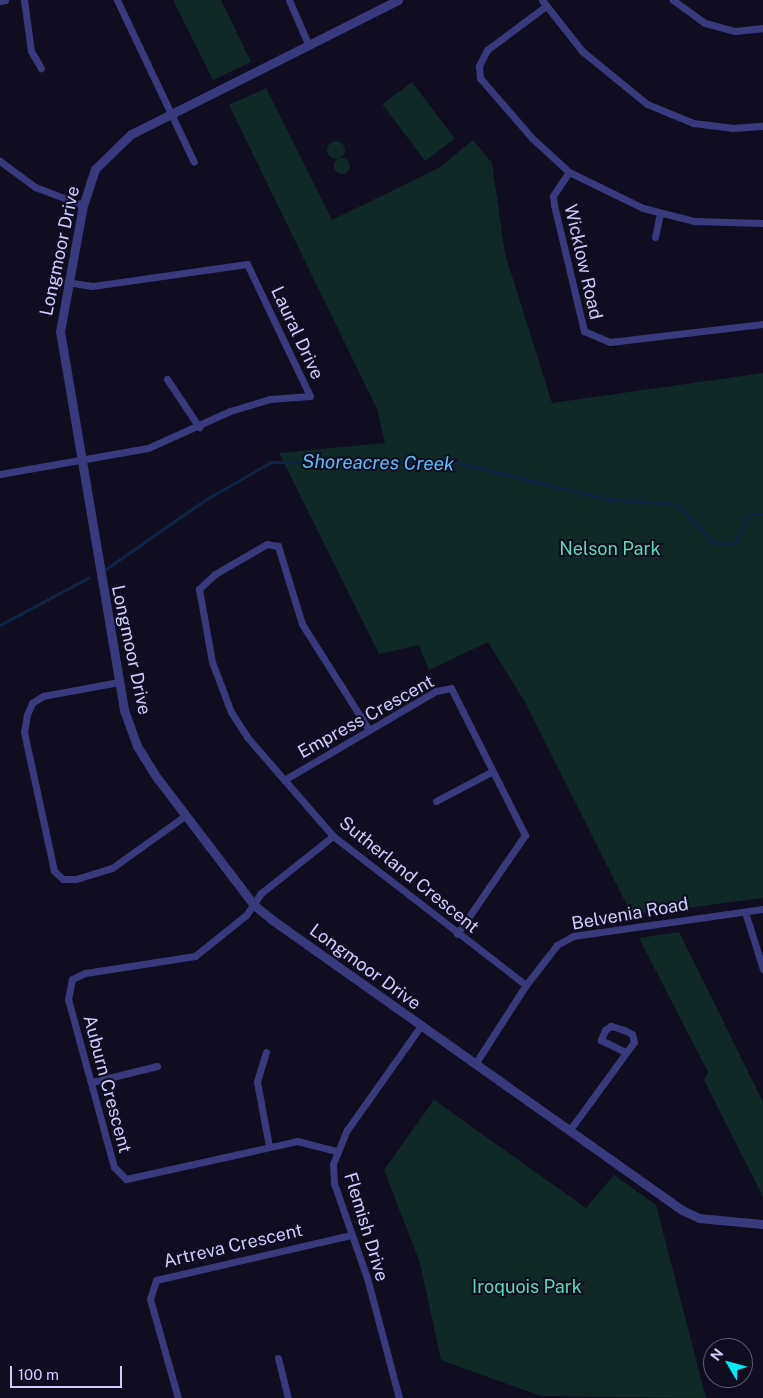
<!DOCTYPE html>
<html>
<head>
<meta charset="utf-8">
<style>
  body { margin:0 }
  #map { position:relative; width:763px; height:1398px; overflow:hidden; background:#0f0d1f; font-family:"Public Sans",sans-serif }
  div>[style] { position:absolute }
  .green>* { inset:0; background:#102927; transform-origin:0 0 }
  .round { border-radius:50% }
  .stream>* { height:2.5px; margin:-1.25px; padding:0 1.25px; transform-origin:1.25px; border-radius:1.25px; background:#0d2543 }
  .minor>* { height:7px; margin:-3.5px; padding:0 3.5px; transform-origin:3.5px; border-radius:3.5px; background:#393a7e }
  .tertiary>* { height:9px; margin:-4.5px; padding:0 4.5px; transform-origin:4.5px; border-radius:4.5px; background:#393a7e }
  span { translate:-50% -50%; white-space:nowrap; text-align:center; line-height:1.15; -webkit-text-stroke:4px #0f0d1f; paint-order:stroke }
  .street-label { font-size:18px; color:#cfccfe }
  .park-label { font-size:18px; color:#5adcb3 }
  .water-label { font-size:19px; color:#5cbcfc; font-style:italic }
  .north { position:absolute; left:703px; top:1338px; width:50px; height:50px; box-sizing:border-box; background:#0f0d1f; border:1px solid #5c5978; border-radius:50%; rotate:307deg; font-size:14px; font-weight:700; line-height:20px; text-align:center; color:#cfccfe }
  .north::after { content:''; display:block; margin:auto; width:18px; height:22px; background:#05e9f2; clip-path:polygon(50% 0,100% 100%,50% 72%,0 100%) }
  .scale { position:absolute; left:10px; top:1366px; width:112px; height:22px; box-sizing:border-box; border:2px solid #cfccfe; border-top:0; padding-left:6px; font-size:15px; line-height:18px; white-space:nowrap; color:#cfccfe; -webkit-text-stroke:4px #0f0d1f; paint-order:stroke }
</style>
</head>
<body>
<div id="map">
  <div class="green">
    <div style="clip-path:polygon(173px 0,221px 0,251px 62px,213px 80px)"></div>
    <div style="left:412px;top:82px;width:71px;height:37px;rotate:53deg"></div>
    <div style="clip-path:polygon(266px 88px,332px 220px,439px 168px,473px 140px,492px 163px,505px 254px,552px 403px,763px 373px,763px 898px,632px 915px,526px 704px,488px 642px,429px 670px,419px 645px,379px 654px,279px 453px,385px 443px,377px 409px,229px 105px)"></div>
    <div class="round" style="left:327px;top:141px;width:18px;height:18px"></div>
    <div class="round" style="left:334px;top:158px;width:16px;height:16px"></div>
    <div style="clip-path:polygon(679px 932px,763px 1102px,763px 1197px,704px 1080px,708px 1072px,639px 938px)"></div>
    <div style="clip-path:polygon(434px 1100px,586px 1208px,614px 1175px,656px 1205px,706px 1398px,540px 1396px,441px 1360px,420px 1263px,384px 1170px)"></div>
  </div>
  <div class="stream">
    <div style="left:106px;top:569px;width:121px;rotate:-34.9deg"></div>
    <div style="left:205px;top:500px;width:76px;rotate:-29.9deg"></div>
    <div style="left:271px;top:462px;width:181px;rotate:-0.3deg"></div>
    <div style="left:452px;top:461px;width:161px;rotate:13.7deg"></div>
    <div style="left:608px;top:499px;width:70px;rotate:4.1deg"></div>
    <div style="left:678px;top:504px;width:50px;rotate:47.4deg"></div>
    <div style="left:712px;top:541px;width:10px;rotate:17deg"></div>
    <div style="left:722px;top:544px;width:13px;rotate:-4deg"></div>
    <div style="left:735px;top:543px;width:31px;rotate:-65deg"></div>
    <div style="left:748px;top:515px;width:15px"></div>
    <div style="left:0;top:625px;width:100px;rotate:-28.1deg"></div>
  </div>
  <div class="minor">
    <div style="left:24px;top:0;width:51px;rotate:82.2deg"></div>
    <div style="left:31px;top:51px;width:20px;rotate:60deg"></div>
    <div style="left:117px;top:0;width:179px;rotate:64.6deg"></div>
    <div style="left:289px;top:0;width:50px;rotate:66.5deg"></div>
    <div style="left:542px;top:0;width:65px;rotate:51.9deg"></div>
    <div style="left:582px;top:51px;width:84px;rotate:39.2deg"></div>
    <div style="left:647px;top:104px;width:50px;rotate:22.4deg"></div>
    <div style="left:693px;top:123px;width:39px;rotate:7deg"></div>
    <div style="left:732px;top:128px;width:31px;rotate:-4deg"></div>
    <div style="left:673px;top:0;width:39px;rotate:36deg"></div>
    <div style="left:705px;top:23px;width:31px;rotate:15deg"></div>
    <div style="left:735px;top:31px;width:28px;rotate:-6deg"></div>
    <div style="left:0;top:1px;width:5px;rotate:-11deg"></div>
    <div style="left:546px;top:6px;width:74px;rotate:143.3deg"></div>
    <div style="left:487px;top:50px;width:18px;rotate:117deg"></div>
    <div style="left:479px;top:66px;width:12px;rotate:85deg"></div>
    <div style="left:480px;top:78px;width:79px;rotate:49.1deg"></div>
    <div style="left:532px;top:138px;width:50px;rotate:42.6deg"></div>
    <div style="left:569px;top:172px;width:82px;rotate:25.9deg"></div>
    <div style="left:643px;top:208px;width:53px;rotate:14.3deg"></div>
    <div style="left:694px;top:221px;width:69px;rotate:1.7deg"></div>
    <div style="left:0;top:161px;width:44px;rotate:36.6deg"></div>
    <div style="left:35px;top:187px;width:51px;rotate:20.6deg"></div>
    <div style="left:569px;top:172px;width:29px;rotate:124deg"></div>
    <div style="left:553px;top:196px;width:9px;rotate:84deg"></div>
    <div style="left:554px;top:205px;width:130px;rotate:76.6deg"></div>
    <div style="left:584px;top:331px;width:28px;rotate:23deg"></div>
    <div style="left:610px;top:342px;width:154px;rotate:-6.7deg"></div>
    <div style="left:655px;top:237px;width:24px;rotate:-78deg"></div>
    <div style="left:167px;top:379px;width:58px;rotate:56.3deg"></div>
    <div style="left:0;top:474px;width:150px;rotate:-10deg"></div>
    <div style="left:148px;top:448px;width:90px;rotate:-24.3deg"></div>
    <div style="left:230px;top:411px;width:42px;rotate:-16.7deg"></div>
    <div style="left:270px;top:399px;width:40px;rotate:-4.3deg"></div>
    <div style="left:310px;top:396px;width:146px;rotate:-115.5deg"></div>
    <div style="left:247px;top:264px;width:157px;rotate:171.9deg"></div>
    <div style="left:92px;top:286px;width:25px;rotate:-171deg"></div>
    <div style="left:119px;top:682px;width:77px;rotate:169.6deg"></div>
    <div style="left:43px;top:696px;width:13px;rotate:148deg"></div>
    <div style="left:32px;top:703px;width:13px;rotate:113deg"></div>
    <div style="left:27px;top:715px;width:17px;rotate:100deg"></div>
    <div style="left:24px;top:732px;width:142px;rotate:77.8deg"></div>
    <div style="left:54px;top:871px;width:12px;rotate:42deg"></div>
    <div style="left:63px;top:879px;width:13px"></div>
    <div style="left:76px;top:879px;width:38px;rotate:-17deg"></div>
    <div style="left:112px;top:868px;width:91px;rotate:-35.6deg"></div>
    <div style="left:369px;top:730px;width:125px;rotate:-122.3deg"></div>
    <div style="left:302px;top:624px;width:82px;rotate:-107.1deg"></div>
    <div style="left:278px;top:546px;width:11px;rotate:-170deg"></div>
    <div style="left:267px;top:544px;width:60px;rotate:150deg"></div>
    <div style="left:215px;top:574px;width:22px;rotate:137deg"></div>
    <div style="left:199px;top:589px;width:74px;rotate:79.9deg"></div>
    <div style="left:212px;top:662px;width:53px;rotate:69.2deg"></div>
    <div style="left:231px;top:712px;width:30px;rotate:57deg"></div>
    <div style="left:247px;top:737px;width:131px;rotate:49deg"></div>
    <div style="left:333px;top:836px;width:244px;rotate:37.7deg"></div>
    <div style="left:284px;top:780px;width:176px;rotate:-30.4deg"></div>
    <div style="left:436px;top:691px;width:15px;rotate:-11deg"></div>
    <div style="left:451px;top:688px;width:165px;rotate:63.3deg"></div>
    <div style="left:525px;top:835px;width:120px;rotate:124.5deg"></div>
    <div style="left:436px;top:801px;width:64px;rotate:-27.8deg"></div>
    <div style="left:333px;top:836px;width:92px;rotate:141.6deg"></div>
    <div style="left:261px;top:893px;width:27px;rotate:124deg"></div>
    <div style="left:246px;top:915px;width:65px;rotate:141.2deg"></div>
    <div style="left:195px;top:956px;width:111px;rotate:171.2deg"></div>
    <div style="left:85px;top:973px;width:14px;rotate:155deg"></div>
    <div style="left:72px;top:979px;width:20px;rotate:101deg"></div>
    <div style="left:68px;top:999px;width:174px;rotate:74.7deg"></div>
    <div style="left:114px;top:1167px;width:17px;rotate:45deg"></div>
    <div style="left:126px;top:1179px;width:175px;rotate:-12.5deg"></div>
    <div style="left:297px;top:1141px;width:40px;rotate:14.4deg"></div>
    <div style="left:745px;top:912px;width:60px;rotate:72.5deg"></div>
    <div style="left:266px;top:1052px;width:31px;rotate:107deg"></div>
    <div style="left:257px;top:1082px;width:65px;rotate:79.4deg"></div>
    <div style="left:475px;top:1064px;width:94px;rotate:-57.2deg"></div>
    <div style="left:526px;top:985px;width:51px;rotate:-52.2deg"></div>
    <div style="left:557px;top:945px;width:18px;rotate:-29deg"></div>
    <div style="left:573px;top:936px;width:192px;rotate:-8.1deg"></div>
    <div style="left:92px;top:1082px;width:67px;rotate:-13.8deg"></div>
    <div style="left:569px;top:1131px;width:110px;rotate:-53.9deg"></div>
    <div style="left:634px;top:1042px;width:8px;rotate:-104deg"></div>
    <div style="left:632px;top:1034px;width:9px;rotate:-153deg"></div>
    <div style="left:624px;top:1030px;width:14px;rotate:-163deg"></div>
    <div style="left:611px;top:1026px;width:7px;rotate:146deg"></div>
    <div style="left:605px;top:1030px;width:11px;rotate:112deg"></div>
    <div style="left:601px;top:1040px;width:28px;rotate:26deg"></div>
    <div style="left:278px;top:1358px;width:41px;rotate:76deg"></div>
    <div style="left:178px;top:1398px;width:103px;rotate:-105.8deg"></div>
    <div style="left:150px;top:1299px;width:20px;rotate:-72deg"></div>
    <div style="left:156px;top:1280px;width:200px;rotate:-13deg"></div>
    <div style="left:399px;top:1398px;width:124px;rotate:-104.9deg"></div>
    <div style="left:367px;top:1278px;width:101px;rotate:-109.2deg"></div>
    <div style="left:334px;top:1183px;width:19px;rotate:-93deg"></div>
    <div style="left:333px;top:1164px;width:37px;rotate:-68deg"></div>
    <div style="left:347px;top:1130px;width:126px;rotate:-54.7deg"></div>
  </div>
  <div class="tertiary">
    <div style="left:398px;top:0;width:299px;rotate:153.3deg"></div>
    <div style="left:131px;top:134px;width:50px;rotate:135.8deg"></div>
    <div style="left:95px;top:169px;width:38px;rotate:108deg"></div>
    <div style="left:83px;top:205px;width:128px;rotate:100.3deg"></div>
    <div style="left:60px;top:331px;width:384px;rotate:80.4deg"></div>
    <div style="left:124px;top:710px;width:38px;rotate:70deg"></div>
    <div style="left:137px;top:746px;width:39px;rotate:58deg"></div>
    <div style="left:158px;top:779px;width:158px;rotate:52.7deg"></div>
    <div style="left:254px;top:905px;width:22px;rotate:39deg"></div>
    <div style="left:271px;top:919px;width:504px;rotate:35.3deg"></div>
    <div style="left:682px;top:1210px;width:19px;rotate:25deg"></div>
    <div style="left:699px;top:1218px;width:64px;rotate:5.4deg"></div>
  </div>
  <div class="street-label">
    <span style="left:60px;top:251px;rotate:-78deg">Longmoor Drive</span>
    <span style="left:583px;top:262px;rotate:77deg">Wicklow Road</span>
    <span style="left:297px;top:333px;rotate:65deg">Laural Drive</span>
    <span style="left:131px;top:650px;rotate:78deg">Longmoor Drive</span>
    <span style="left:366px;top:717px;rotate:-29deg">Empress Crescent</span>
    <span style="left:409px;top:875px;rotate:39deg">Sutherland Crescent</span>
    <span style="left:630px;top:914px;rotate:-10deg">Belvenia Road</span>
    <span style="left:365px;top:967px;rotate:36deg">Longmoor Drive</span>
    <span style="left:107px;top:1084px;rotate:75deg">Auburn Crescent</span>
    <span style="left:366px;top:1227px;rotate:73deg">Flemish Drive</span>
    <span style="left:233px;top:1246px;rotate:-13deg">Artreva Crescent</span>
  </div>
  <div class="park-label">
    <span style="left:610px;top:549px">Nelson Park</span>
    <span style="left:527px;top:1287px">Iroquois Park</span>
  </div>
  <div class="water-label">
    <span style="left:378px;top:463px;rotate:1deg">Shoreacres Creek</span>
  </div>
  <div class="north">N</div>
  <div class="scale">100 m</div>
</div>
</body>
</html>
